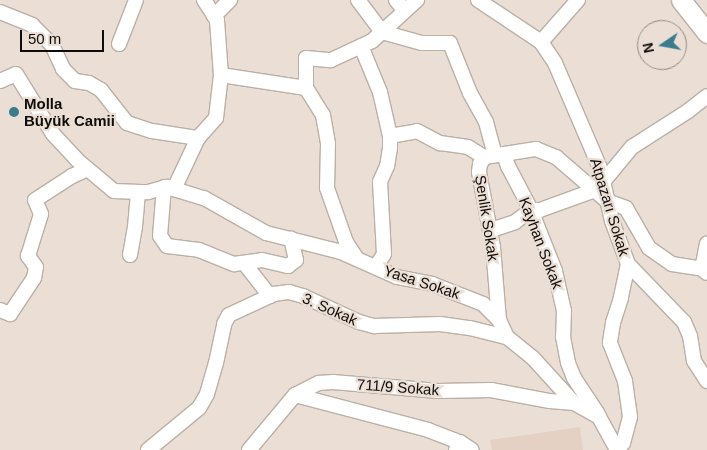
<!DOCTYPE html>
<html>
<head>
<meta charset="utf-8">
<style>
  body { margin:0 }
  #map { position:relative; width:707px; height:450px; overflow:hidden; background:#ebdfd5; font-family:Helvetica,sans-serif }
  div>[style] { position:absolute }
  .built>* { inset:0; background:#e4d1c3 }
  .roads { filter:drop-shadow(1px 0 #bbafa6) drop-shadow(-1px 0 #bbafa6) drop-shadow(0 1px #bbafa6) drop-shadow(0 -1px #bbafa6) }
  .street>* { height:14px; margin:-7px; padding:0 7px; transform-origin:7px; border-radius:7px; background:#fff }
  .secondary>* { height:19px; margin:-9.5px; padding:0 9.5px; transform-origin:9.5px; border-radius:9.5px; background:#fff }
  .dots>* { width:14px; height:14px; translate:-50% -50%; box-sizing:border-box; border:2px solid #ebdfd5; border-radius:50% }
  span { translate:-50% -50%; white-space:nowrap; text-align:center; line-height:1.15; -webkit-text-stroke:4.5px #ebdfd5; paint-order:stroke }
  .poi-label { font-size:15px; color:#100c09; font-weight:700 }
  .left { translate:0 -50%; text-align:left }
  .street-label { font-size:15px; color:#100c09 }
  .north { position:absolute; left:637px; top:20px; width:50px; height:50px; box-sizing:border-box; background:#ebdfd5; border:1px solid #938b83; border-radius:50%; rotate:258deg; font-size:14px; font-weight:700; line-height:20px; text-align:center; color:#100c09 }
  .north::after { content:''; display:block; margin:auto; width:18px; height:22px; background:#3a7c8e; clip-path:polygon(50% 0,100% 100%,50% 72%,0 100%) }
  .scale { position:absolute; left:20px; top:30px; width:84px; height:22px; box-sizing:border-box; border:2px solid #100c09; border-top:0; padding-left:6px; font-size:15px; line-height:18px; white-space:nowrap; color:#100c09; -webkit-text-stroke:4px #ebdfd5; paint-order:stroke }
</style>
</head>
<body>
<div id="map">
  <div class="built">
    <div style="clip-path:polygon(580px 427px,583px 450px,492px 450px,490px 440px)"></div>
  </div>
  <div class="roads">
    <div class="street">
      <div style="left:358px;top:0;width:40px;rotate:53deg"></div>
      <div style="left:382px;top:32px;width:41px;rotate:15.4deg"></div>
      <div style="left:422px;top:43px;width:28px"></div>
      <div style="left:450px;top:43px;width:54px;rotate:68.2deg"></div>
      <div style="left:470px;top:93px;width:33px;rotate:61deg"></div>
      <div style="left:486px;top:122px;width:34px;rotate:75deg"></div>
      <div style="left:396px;top:0;width:13px;rotate:51deg"></div>
      <div style="left:478px;top:0;width:76px;rotate:33.7deg"></div>
      <div style="left:541px;top:42px;width:25px;rotate:56deg"></div>
      <div style="left:555px;top:63px;width:114px;rotate:66.8deg"></div>
      <div style="left:600px;top:168px;width:54px;rotate:77.2deg"></div>
      <div style="left:612px;top:221px;width:46px;rotate:69.6deg"></div>
      <div style="left:628px;top:264px;width:35px;rotate:102deg"></div>
      <div style="left:621px;top:298px;width:26px;rotate:108deg"></div>
      <div style="left:613px;top:323px;width:20px;rotate:99deg"></div>
      <div style="left:610px;top:343px;width:41px;rotate:68.5deg"></div>
      <div style="left:625px;top:381px;width:36px;rotate:82deg"></div>
      <div style="left:630px;top:417px;width:27px;rotate:105deg"></div>
      <div style="left:623px;top:443px;width:10px;rotate:135deg"></div>
      <div style="left:0;top:12px;width:35px;rotate:22deg"></div>
      <div style="left:32px;top:25px;width:28px;rotate:45deg"></div>
      <div style="left:52px;top:45px;width:26px;rotate:65deg"></div>
      <div style="left:63px;top:69px;width:17px;rotate:45deg"></div>
      <div style="left:75px;top:81px;width:14px;rotate:8deg"></div>
      <div style="left:89px;top:83px;width:14px;rotate:30deg"></div>
      <div style="left:101px;top:90px;width:42px;rotate:51.8deg"></div>
      <div style="left:127px;top:123px;width:26px;rotate:18deg"></div>
      <div style="left:152px;top:131px;width:47px;rotate:8.7deg"></div>
      <div style="left:214px;top:16px;width:23px;rotate:-45deg"></div>
      <div style="left:541px;top:42px;width:56px;rotate:-48.6deg"></div>
      <div style="left:119px;top:44px;width:47px;rotate:-68.9deg"></div>
      <div style="left:361px;top:46px;width:50px;rotate:67.6deg"></div>
      <div style="left:380px;top:92px;width:45px;rotate:77.2deg"></div>
      <div style="left:390px;top:136px;width:12px;rotate:90deg"></div>
      <div style="left:390px;top:148px;width:18px;rotate:99deg"></div>
      <div style="left:387px;top:166px;width:17px;rotate:114deg"></div>
      <div style="left:380px;top:182px;width:72px;rotate:86.8deg"></div>
      <div style="left:384px;top:254px;width:15px;rotate:122deg"></div>
      <div style="left:221px;top:75px;width:86px;rotate:8.7deg"></div>
      <div style="left:306px;top:88px;width:32px;rotate:58deg"></div>
      <div style="left:323px;top:115px;width:29px;rotate:80deg"></div>
      <div style="left:328px;top:144px;width:44px;rotate:91.3deg"></div>
      <div style="left:327px;top:188px;width:57px;rotate:70.6deg"></div>
      <div style="left:346px;top:242px;width:20px;rotate:57deg"></div>
      <div style="left:0;top:81px;width:17px;rotate:-24deg"></div>
      <div style="left:16px;top:74px;width:70px;rotate:58.3deg"></div>
      <div style="left:53px;top:134px;width:35px;rotate:47deg"></div>
      <div style="left:77px;top:160px;width:48px;rotate:40deg"></div>
      <div style="left:114px;top:191px;width:34px;rotate:2deg"></div>
      <div style="left:148px;top:192px;width:20px;rotate:-15deg"></div>
      <div style="left:167px;top:187px;width:39px;rotate:17deg"></div>
      <div style="left:204px;top:198px;width:71px;rotate:29.4deg"></div>
      <div style="left:266px;top:233px;width:77px;rotate:14.2deg"></div>
      <div style="left:341px;top:252px;width:61px;rotate:24.1deg"></div>
      <div style="left:397px;top:277px;width:36px;rotate:11deg"></div>
      <div style="left:432px;top:284px;width:55px;rotate:21.4deg"></div>
      <div style="left:483px;top:304px;width:23px;rotate:45deg"></div>
      <div style="left:499px;top:320px;width:19px;rotate:65deg"></div>
      <div style="left:507px;top:337px;width:32px;rotate:39deg"></div>
      <div style="left:532px;top:357px;width:62px;rotate:47.6deg"></div>
      <div style="left:574px;top:403px;width:29px;rotate:29deg"></div>
      <div style="left:599px;top:417px;width:38px;rotate:61deg"></div>
      <div style="left:306px;top:88px;width:30px;rotate:-90deg"></div>
      <div style="left:306px;top:58px;width:25px;rotate:5deg"></div>
      <div style="left:331px;top:60px;width:45px;rotate:-24.9deg"></div>
      <div style="left:372px;top:41px;width:61px;rotate:-42.3deg"></div>
      <div style="left:390px;top:136px;width:27px;rotate:-10deg"></div>
      <div style="left:417px;top:131px;width:26px;rotate:28deg"></div>
      <div style="left:440px;top:143px;width:28px;rotate:8deg"></div>
      <div style="left:468px;top:147px;width:19px;rotate:32deg"></div>
      <div style="left:504px;top:154px;width:13px;rotate:72deg"></div>
      <div style="left:508px;top:166px;width:50px;rotate:62.4deg"></div>
      <div style="left:531px;top:210px;width:66px;rotate:68.5deg"></div>
      <div style="left:555px;top:271px;width:41px;rotate:77.3deg"></div>
      <div style="left:564px;top:311px;width:26px;rotate:92deg"></div>
      <div style="left:563px;top:337px;width:26px;rotate:79deg"></div>
      <div style="left:568px;top:363px;width:16px;rotate:68deg"></div>
      <div style="left:574px;top:378px;width:43px;rotate:56.3deg"></div>
      <div style="left:603px;top:182px;width:45px;rotate:-50.4deg"></div>
      <div style="left:632px;top:147px;width:67px;rotate:-32.7deg"></div>
      <div style="left:688px;top:111px;width:24px;rotate:-38deg"></div>
      <div style="left:164px;top:187px;width:49px;rotate:94.7deg"></div>
      <div style="left:160px;top:236px;width:12px;rotate:55deg"></div>
      <div style="left:167px;top:246px;width:32px;rotate:7deg"></div>
      <div style="left:199px;top:250px;width:38px;rotate:22deg"></div>
      <div style="left:234px;top:264px;width:28px;rotate:-8deg"></div>
      <div style="left:262px;top:260px;width:27px;rotate:13deg"></div>
      <div style="left:288px;top:266px;width:10px;rotate:-37deg"></div>
      <div style="left:296px;top:260px;width:22px;rotate:-103deg"></div>
      <div style="left:174px;top:189px;width:56px;rotate:-64.8deg"></div>
      <div style="left:198px;top:138px;width:27px;rotate:-48deg"></div>
      <div style="left:216px;top:118px;width:43px;rotate:-83.4deg"></div>
      <div style="left:221px;top:75px;width:55px;rotate:-94.2deg"></div>
      <div style="left:217px;top:20px;width:24px;rotate:-123deg"></div>
      <div style="left:491px;top:230px;width:25px;rotate:-18deg"></div>
      <div style="left:515px;top:222px;width:20px;rotate:-37deg"></div>
      <div style="left:531px;top:210px;width:9px"></div>
      <div style="left:540px;top:210px;width:59px;rotate:-20deg"></div>
      <div style="left:130px;top:255px;width:28px;rotate:-80deg"></div>
      <div style="left:135px;top:227px;width:35px;rotate:-85deg"></div>
      <div style="left:244px;top:263px;width:42px;rotate:51.8deg"></div>
      <div style="left:628px;top:264px;width:81px;rotate:46deg"></div>
      <div style="left:684px;top:322px;width:15px;rotate:67deg"></div>
      <div style="left:690px;top:336px;width:25px;rotate:81deg"></div>
      <div style="left:694px;top:361px;width:24px;rotate:57deg"></div>
      <div style="left:702px;top:269px;width:26px;rotate:-79deg"></div>
      <div style="left:0;top:310px;width:11px;rotate:22deg"></div>
      <div style="left:10px;top:314px;width:43px;rotate:-56.3deg"></div>
      <div style="left:34px;top:278px;width:11px;rotate:-80deg"></div>
      <div style="left:36px;top:267px;width:14px;rotate:-126deg"></div>
      <div style="left:28px;top:256px;width:44px;rotate:-72.8deg"></div>
      <div style="left:41px;top:214px;width:15px;rotate:-113deg"></div>
      <div style="left:35px;top:200px;width:44px;rotate:-33deg"></div>
      <div style="left:72px;top:176px;width:17px;rotate:-24deg"></div>
      <div style="left:499px;top:320px;width:73px;rotate:-94.7deg"></div>
      <div style="left:493px;top:247px;width:76px;rotate:-100.6deg"></div>
      <div style="left:479px;top:172px;width:8px;rotate:-83deg"></div>
      <div style="left:480px;top:164px;width:9px;rotate:-54deg"></div>
      <div style="left:485px;top:157px;width:52px;rotate:-8.9deg"></div>
      <div style="left:536px;top:149px;width:22px;rotate:22deg"></div>
      <div style="left:556px;top:157px;width:67px;rotate:40.8deg"></div>
      <div style="left:607px;top:201px;width:20px;rotate:20deg"></div>
      <div style="left:626px;top:208px;width:46px;rotate:60.1deg"></div>
      <div style="left:649px;top:248px;width:28px;rotate:35deg"></div>
      <div style="left:672px;top:264px;width:30px;rotate:9deg"></div>
      <div style="left:702px;top:269px;width:6px;rotate:39deg"></div>
      <div style="left:295px;top:395px;width:138px;rotate:14.7deg"></div>
      <div style="left:428px;top:430px;width:34px;rotate:21deg"></div>
      <div style="left:460px;top:442px;width:9px;rotate:117deg"></div>
      <div style="left:460px;top:442px;width:14px;rotate:34deg"></div>
      <div style="left:148px;top:450px;width:66px;rotate:-39.5deg"></div>
      <div style="left:199px;top:408px;width:16px;rotate:-60deg"></div>
      <div style="left:207px;top:394px;width:32px;rotate:-74deg"></div>
      <div style="left:216px;top:363px;width:40px;rotate:-78deg"></div>
      <div style="left:224px;top:324px;width:10px;rotate:-61deg"></div>
      <div style="left:229px;top:315px;width:50px;rotate:-25deg"></div>
      <div style="left:274px;top:294px;width:15px;rotate:-8deg"></div>
      <div style="left:289px;top:292px;width:15px;rotate:16deg"></div>
      <div style="left:303px;top:296px;width:62px;rotate:24.9deg"></div>
      <div style="left:359px;top:322px;width:16px;rotate:15deg"></div>
      <div style="left:374px;top:326px;width:66px;rotate:-1.7deg"></div>
      <div style="left:440px;top:324px;width:30px;rotate:8deg"></div>
      <div style="left:470px;top:328px;width:38px;rotate:14deg"></div>
      <div style="left:249px;top:450px;width:72px;rotate:-50.1deg"></div>
      <div style="left:295px;top:395px;width:27px;rotate:-27deg"></div>
      <div style="left:319px;top:383px;width:14px;rotate:-4deg"></div>
      <div style="left:333px;top:382px;width:105px;rotate:4.9deg"></div>
      <div style="left:438px;top:391px;width:53px;rotate:-1.1deg"></div>
      <div style="left:491px;top:390px;width:60px;rotate:10.6deg"></div>
      <div style="left:550px;top:401px;width:24px;rotate:5deg"></div>
    </div>
    <div class="secondary">
      <div style="left:681px;top:0;width:42px;rotate:51.8deg"></div>
    </div>
  </div>
  <div class="dots">
    <div style="left:14px;top:112px;background:#3a7c8e"></div>
  </div>
  <div class="poi-label">
    <span class="left" style="left:24px;top:112px">Molla<br>Büyük Camii</span>
  </div>
  <div class="street-label">
    <span style="left:610px;top:207px;rotate:73deg">Atpazarı Sokak</span>
    <span style="left:487px;top:218px;rotate:81deg">Şenlik Sokak</span>
    <span style="left:541px;top:243px;rotate:69deg">Kayhan Sokak</span>
    <span style="left:422px;top:282px;rotate:18deg">Yasa Sokak</span>
    <span style="left:330px;top:309px;rotate:24deg">3. Sokak</span>
    <span style="left:398px;top:387px;rotate:4deg">711/9 Sokak</span>
  </div>
  <div class="north">N</div>
  <div class="scale">50 m</div>
</div>
</body>
</html>
